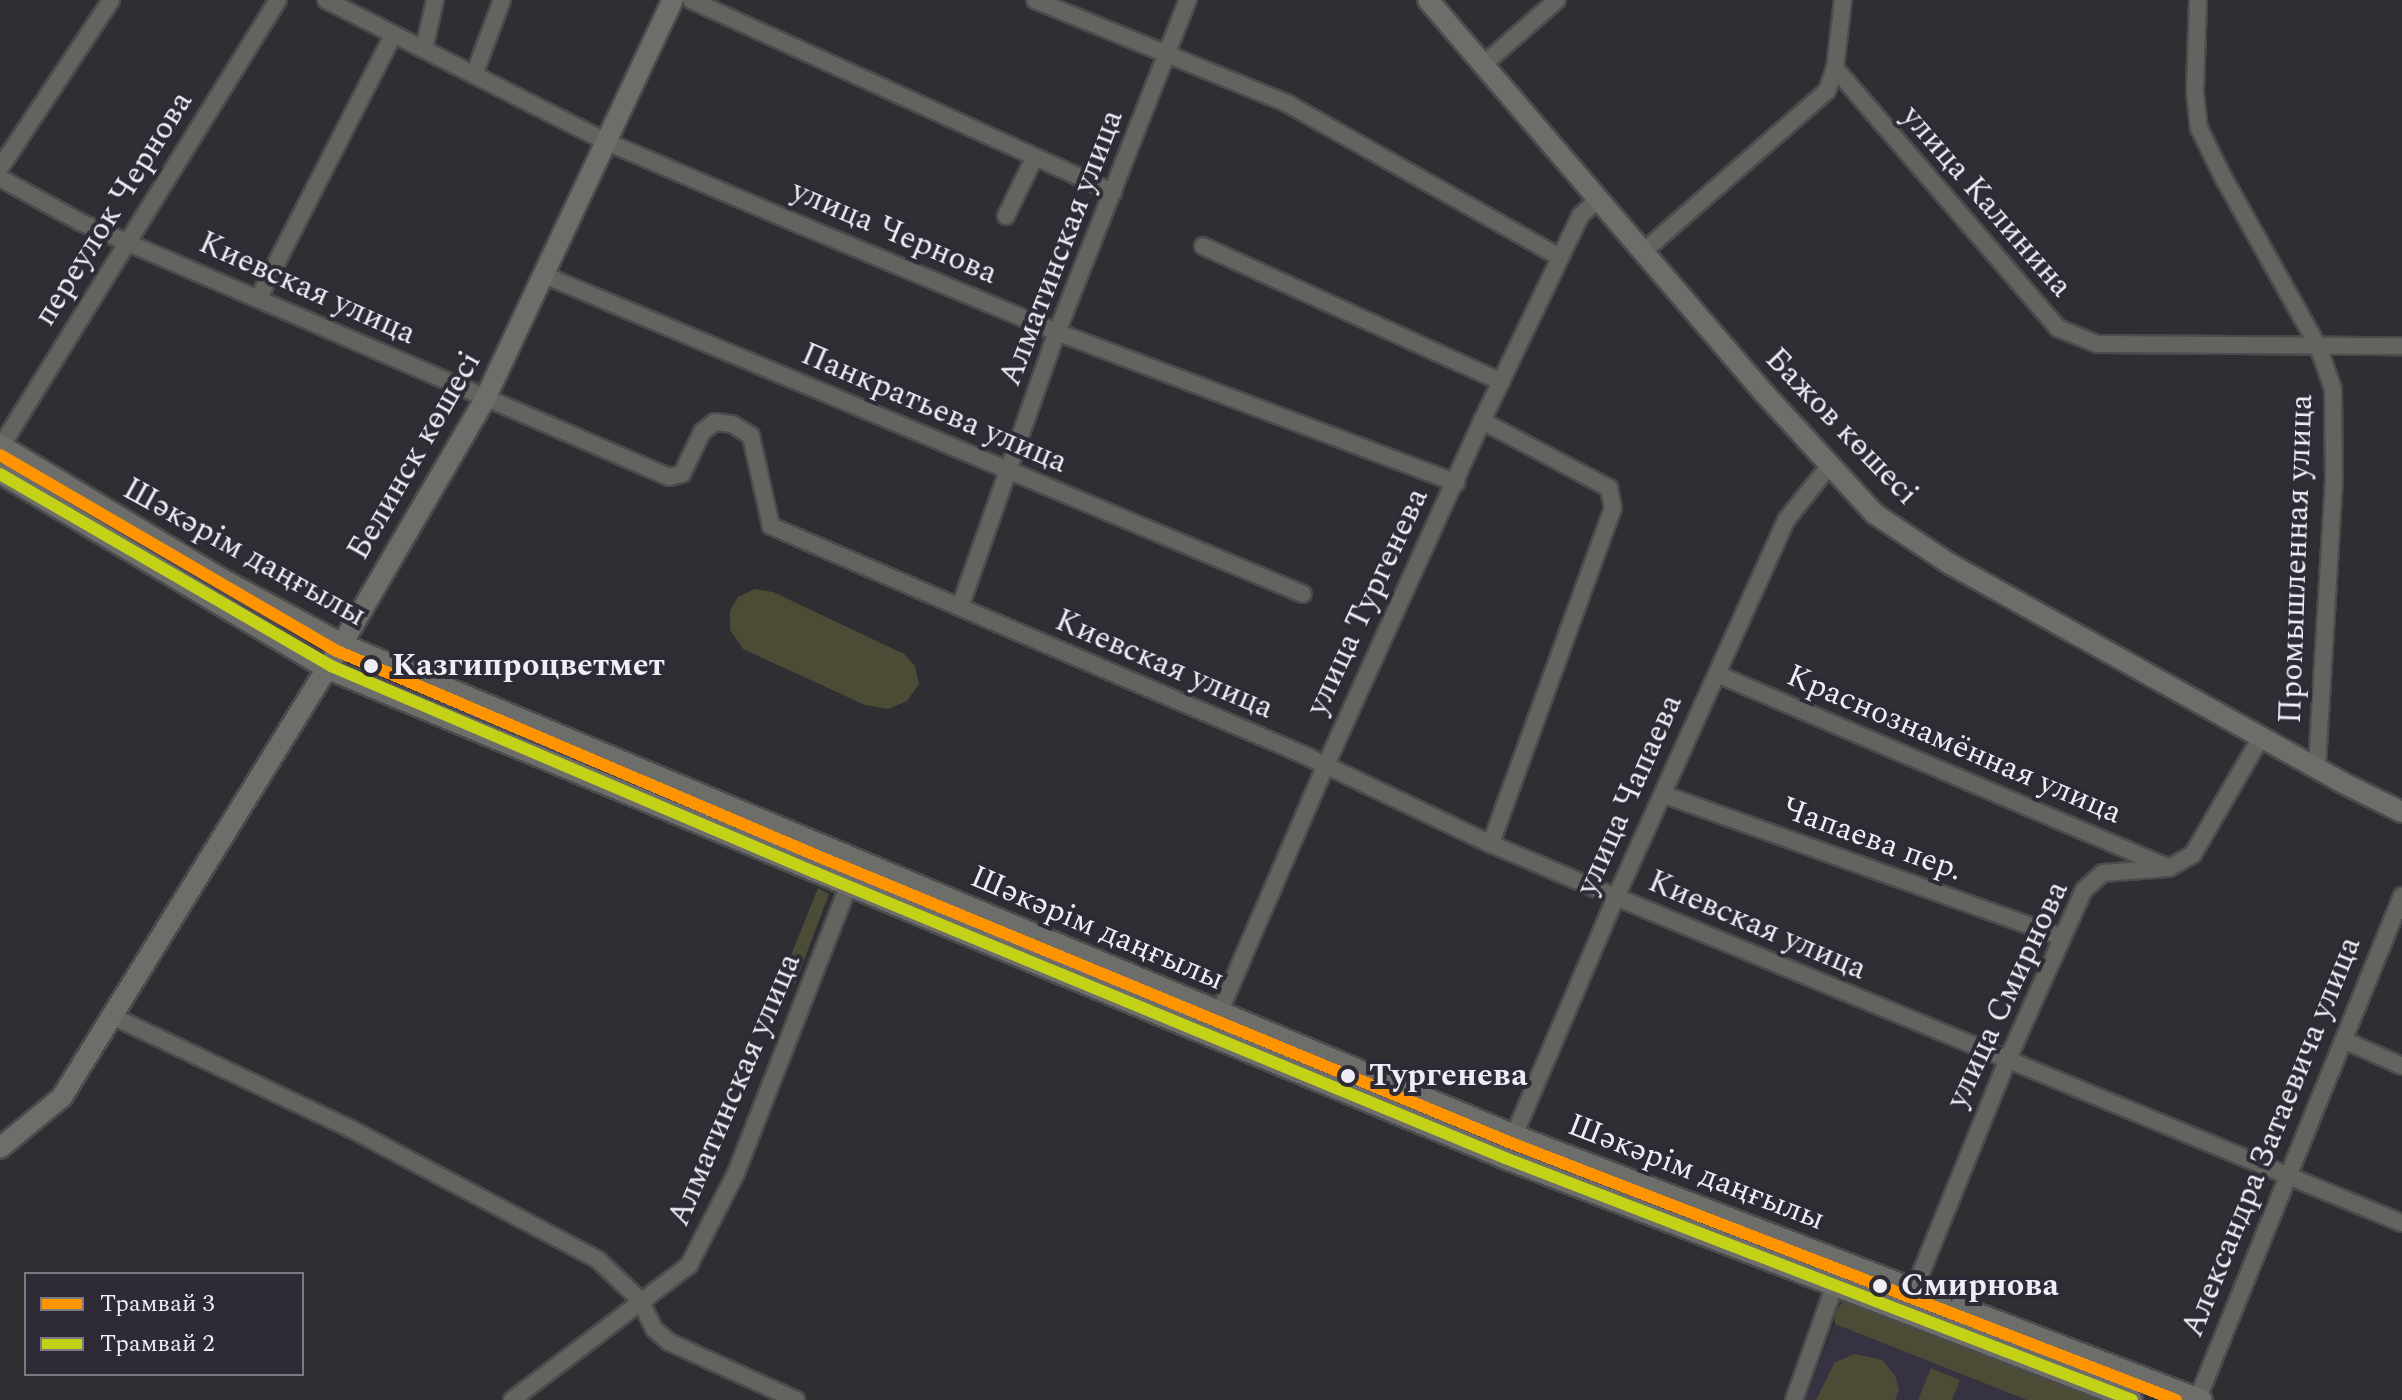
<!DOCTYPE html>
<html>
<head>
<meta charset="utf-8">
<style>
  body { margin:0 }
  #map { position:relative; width:2402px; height:1400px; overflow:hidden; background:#2f2e33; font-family:Spectral,serif }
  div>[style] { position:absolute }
  .built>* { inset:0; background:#373242 }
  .green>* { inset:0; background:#4c4b36 }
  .roads { filter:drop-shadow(2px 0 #4b4a4d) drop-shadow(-2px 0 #4b4a4d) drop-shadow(0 2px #4b4a4d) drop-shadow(0 -2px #4b4a4d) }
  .minor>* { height:16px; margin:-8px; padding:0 8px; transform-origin:8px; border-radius:8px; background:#63635f }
  .major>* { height:20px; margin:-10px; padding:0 10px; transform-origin:10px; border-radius:10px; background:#6d6d69 }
  .tram-1>* { height:12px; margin:-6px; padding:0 6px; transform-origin:6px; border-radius:6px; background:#ff9300 }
  .tram-2>* { height:12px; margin:-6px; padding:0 6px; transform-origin:6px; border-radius:6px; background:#c3d117 }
  .dots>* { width:22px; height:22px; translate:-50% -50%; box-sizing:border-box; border:4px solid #2e2b36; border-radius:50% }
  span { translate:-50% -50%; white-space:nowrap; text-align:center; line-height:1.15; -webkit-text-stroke:8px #2e2b36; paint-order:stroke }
  .street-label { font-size:32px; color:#efeef5 }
  .stop-label { font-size:32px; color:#efeef5; font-weight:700 }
  .left { translate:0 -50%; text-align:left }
  .legend { position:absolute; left:24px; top:1272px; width:280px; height:104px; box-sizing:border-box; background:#2e2b36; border:2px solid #7b7982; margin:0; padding:10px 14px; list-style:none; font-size:24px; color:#efeef5 }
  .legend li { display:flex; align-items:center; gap:16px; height:40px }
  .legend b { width:40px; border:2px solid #7b7982 }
</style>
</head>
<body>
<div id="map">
  <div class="built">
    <div style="clip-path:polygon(1835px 1324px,2027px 1400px,1805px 1400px)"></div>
  </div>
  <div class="green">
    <div style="clip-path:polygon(755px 589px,773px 592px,904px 654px,915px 666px,919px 684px,907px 701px,888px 709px,865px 705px,743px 649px,730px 630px,730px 611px,738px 597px)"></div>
    <div style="clip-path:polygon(818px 888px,829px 894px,795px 984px,781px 980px)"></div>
    <div style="clip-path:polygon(1843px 1301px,2106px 1400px,2027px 1400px,1835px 1324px,1834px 1314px)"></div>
    <div style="clip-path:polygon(1855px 1354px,1882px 1360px,1895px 1375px,1899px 1390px,1895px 1400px,1816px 1400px,1835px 1362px)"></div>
    <div style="clip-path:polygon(1931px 1368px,1960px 1380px,1952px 1400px,1918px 1400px)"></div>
  </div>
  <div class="roads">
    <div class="minor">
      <div style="left:326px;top:0;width:315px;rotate:26.8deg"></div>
      <div style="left:607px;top:142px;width:213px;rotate:23.2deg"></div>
      <div style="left:803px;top:226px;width:275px;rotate:22.7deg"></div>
      <div style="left:1057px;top:332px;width:427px;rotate:20.7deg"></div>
      <div style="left:691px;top:0;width:464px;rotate:24.5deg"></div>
      <div style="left:1035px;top:0;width:274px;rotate:22.3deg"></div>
      <div style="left:1288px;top:104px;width:311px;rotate:29.4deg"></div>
      <div style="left:2198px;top:0;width:92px;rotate:91.9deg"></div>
      <div style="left:2195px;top:92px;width:36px;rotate:84deg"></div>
      <div style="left:2199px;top:128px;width:55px;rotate:63.9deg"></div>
      <div style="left:2223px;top:177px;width:194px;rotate:60.7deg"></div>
      <div style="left:2318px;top:346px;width:46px;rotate:70.8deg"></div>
      <div style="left:2333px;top:389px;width:90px;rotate:89.4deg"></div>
      <div style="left:2334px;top:479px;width:289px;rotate:93.4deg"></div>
      <div style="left:424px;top:49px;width:50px;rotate:-77.3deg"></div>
      <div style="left:1483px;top:65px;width:98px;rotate:-41.3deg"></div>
      <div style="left:1835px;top:68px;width:343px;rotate:49.4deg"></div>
      <div style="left:2058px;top:328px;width:42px;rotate:22.3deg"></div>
      <div style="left:2097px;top:344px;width:305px;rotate:0.4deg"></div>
      <div style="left:474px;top:75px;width:80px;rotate:-69.5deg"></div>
      <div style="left:0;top:168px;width:201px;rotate:-56.5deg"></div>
      <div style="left:0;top:178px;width:91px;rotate:28.8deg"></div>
      <div style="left:80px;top:222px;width:642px;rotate:23.41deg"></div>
      <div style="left:669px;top:477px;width:13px;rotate:-13deg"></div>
      <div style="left:682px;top:474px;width:47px;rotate:-64.5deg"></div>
      <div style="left:702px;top:432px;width:16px;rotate:-38deg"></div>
      <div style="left:715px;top:422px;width:17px;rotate:7deg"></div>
      <div style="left:732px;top:424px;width:22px;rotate:32deg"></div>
      <div style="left:751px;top:436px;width:92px;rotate:77.5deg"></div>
      <div style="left:771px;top:526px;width:578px;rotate:23.24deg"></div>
      <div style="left:1302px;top:754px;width:209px;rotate:25.5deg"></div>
      <div style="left:1491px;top:844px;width:136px;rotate:23deg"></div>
      <div style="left:1616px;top:897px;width:851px;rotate:22.53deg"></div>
      <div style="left:1006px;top:216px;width:64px;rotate:-64.2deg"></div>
      <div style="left:1203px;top:246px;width:328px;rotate:24.5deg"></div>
      <div style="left:1644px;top:251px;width:243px;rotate:-41.2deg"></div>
      <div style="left:1827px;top:91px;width:24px;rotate:-71deg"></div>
      <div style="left:1835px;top:68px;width:68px;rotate:-83.3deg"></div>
      <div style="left:544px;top:275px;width:823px;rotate:22.8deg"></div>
      <div style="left:259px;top:297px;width:294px;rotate:-62.9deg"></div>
      <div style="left:1482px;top:421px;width:144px;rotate:27.8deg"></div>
      <div style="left:1609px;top:488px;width:20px;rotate:79deg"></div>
      <div style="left:1613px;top:508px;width:357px;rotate:110deg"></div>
      <div style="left:0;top:448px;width:527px;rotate:-58.18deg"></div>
      <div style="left:960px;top:607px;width:292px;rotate:-70.6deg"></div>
      <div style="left:1057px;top:332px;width:357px;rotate:-68.5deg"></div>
      <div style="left:1717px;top:674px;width:486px;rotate:23.2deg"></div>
      <div style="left:1665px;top:795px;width:421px;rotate:19.7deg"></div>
      <div style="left:1219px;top:1013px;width:268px;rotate:-66.7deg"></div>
      <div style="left:1325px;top:767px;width:380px;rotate:-65.6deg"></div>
      <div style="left:1482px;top:421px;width:227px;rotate:-64.4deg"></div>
      <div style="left:1580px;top:216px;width:23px;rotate:-43deg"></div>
      <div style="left:114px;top:1017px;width:262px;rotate:25.3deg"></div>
      <div style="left:351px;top:1129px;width:280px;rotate:27.9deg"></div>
      <div style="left:598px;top:1260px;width:58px;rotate:43.6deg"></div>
      <div style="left:640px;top:1300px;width:32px;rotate:64deg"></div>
      <div style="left:654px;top:1329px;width:20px;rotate:41deg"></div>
      <div style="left:669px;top:1342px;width:140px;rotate:24.5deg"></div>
      <div style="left:2346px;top:1041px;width:61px;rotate:24.1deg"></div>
      <div style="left:1514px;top:1135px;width:259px;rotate:-66.8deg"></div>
      <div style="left:1616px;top:897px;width:415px;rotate:-65.7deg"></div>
      <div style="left:1787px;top:519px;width:68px;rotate:-51.6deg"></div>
      <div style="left:1914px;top:1290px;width:247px;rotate:-67.9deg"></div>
      <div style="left:2007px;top:1061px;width:188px;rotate:-65.8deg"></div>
      <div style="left:2084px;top:890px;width:25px;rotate:-42deg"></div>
      <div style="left:2103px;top:873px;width:66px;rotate:-4.3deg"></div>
      <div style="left:2169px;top:868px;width:28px;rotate:-30deg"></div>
      <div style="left:2193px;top:854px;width:135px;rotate:-59.8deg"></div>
      <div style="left:2198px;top:1398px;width:542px;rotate:-67.88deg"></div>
      <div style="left:512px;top:1400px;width:223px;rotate:-37.3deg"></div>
      <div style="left:689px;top:1265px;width:103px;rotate:-62.9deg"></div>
      <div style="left:736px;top:1173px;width:335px;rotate:-68.6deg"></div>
      <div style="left:1794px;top:1400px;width:146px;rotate:-70.5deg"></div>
    </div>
    <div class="major">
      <div style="left:1428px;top:0;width:517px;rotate:49.47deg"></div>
      <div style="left:1764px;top:393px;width:164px;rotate:47.5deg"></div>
      <div style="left:1875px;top:514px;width:90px;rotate:33.7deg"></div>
      <div style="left:1950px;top:564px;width:448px;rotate:29.1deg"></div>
      <div style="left:2341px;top:782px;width:68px;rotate:26.2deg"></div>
      <div style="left:0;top:445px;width:259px;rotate:31.1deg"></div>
      <div style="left:222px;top:579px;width:136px;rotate:28.4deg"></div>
      <div style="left:342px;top:644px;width:1271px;rotate:22.73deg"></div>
      <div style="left:1514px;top:1135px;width:737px;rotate:21.07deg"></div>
      <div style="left:0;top:473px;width:380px;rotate:30.9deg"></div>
      <div style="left:326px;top:668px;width:1278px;rotate:22.59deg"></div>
      <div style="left:1506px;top:1159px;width:671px;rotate:21.06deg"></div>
      <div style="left:0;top:1148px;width:80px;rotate:-39.4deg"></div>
      <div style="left:62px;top:1097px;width:533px;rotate:-58.28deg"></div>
      <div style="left:342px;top:644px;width:284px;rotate:-59.7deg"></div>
      <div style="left:485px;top:399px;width:441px;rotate:-64.8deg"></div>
    </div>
  </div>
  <div class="tram-1">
    <div style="left:0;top:455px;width:390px;rotate:30.2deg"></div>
    <div style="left:337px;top:651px;width:525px;rotate:23.1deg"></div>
    <div style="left:820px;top:857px;width:748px;rotate:22.48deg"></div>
    <div style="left:1511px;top:1143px;width:713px;rotate:21.13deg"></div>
  </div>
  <div class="tram-2">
    <div style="left:0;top:474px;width:383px;rotate:30.1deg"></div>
    <div style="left:331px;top:666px;width:525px;rotate:23.1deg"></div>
    <div style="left:814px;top:872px;width:748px;rotate:22.48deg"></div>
    <div style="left:1505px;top:1158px;width:672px;rotate:21.1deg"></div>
  </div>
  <div class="dots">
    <div style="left:371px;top:666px;background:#efeef5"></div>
    <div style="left:1348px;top:1076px;background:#efeef5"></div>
    <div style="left:1880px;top:1286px;background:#efeef5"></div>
  </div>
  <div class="street-label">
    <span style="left:1986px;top:202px;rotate:49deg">улица Калинина</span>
    <span style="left:114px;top:209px;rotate:-58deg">переулок Чернова</span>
    <span style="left:894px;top:233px;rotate:23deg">улица Чернова</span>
    <span style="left:1062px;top:248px;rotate:-69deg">Алматинская улица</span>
    <span style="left:307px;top:289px;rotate:24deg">Киевская улица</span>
    <span style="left:934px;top:409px;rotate:23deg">Панкратьева улица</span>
    <span style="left:1841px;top:427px;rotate:46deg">Бажов көшесі</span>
    <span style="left:415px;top:456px;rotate:-60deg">Белинск көшесі</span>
    <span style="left:244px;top:553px;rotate:29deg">Шәкәрім даңғылы</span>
    <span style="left:2297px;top:559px;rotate:-88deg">Промышленная улица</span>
    <span style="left:1368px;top:602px;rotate:-65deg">улица Тургенева</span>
    <span style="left:1164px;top:665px;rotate:23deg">Киевская улица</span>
    <span style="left:1954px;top:745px;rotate:23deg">Краснознамённая улица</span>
    <span style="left:1630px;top:795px;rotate:-66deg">улица Чапаева</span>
    <span style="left:1872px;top:840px;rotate:20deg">Чапаева пер.</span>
    <span style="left:1757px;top:926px;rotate:23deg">Киевская улица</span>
    <span style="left:1097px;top:929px;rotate:23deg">Шәкәрім даңғылы</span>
    <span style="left:2008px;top:995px;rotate:-65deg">улица Смирнова</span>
    <span style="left:735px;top:1090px;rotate:-67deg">Алматинская улица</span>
    <span style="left:2272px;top:1137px;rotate:-68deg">Александра Затаевича улица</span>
    <span style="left:1696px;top:1173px;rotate:21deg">Шәкәрім даңғылы</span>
  </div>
  <div class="stop-label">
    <span class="left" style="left:392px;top:666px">Казгипроцветмет</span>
    <span class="left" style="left:1369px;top:1076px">Тургенева</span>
    <span class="left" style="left:1901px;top:1286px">Смирнова</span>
  </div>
  <ul class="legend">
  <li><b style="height:10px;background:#ff9300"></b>Трамвай 3</li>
  <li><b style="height:10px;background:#c3d117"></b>Трамвай 2</li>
  </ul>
</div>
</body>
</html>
